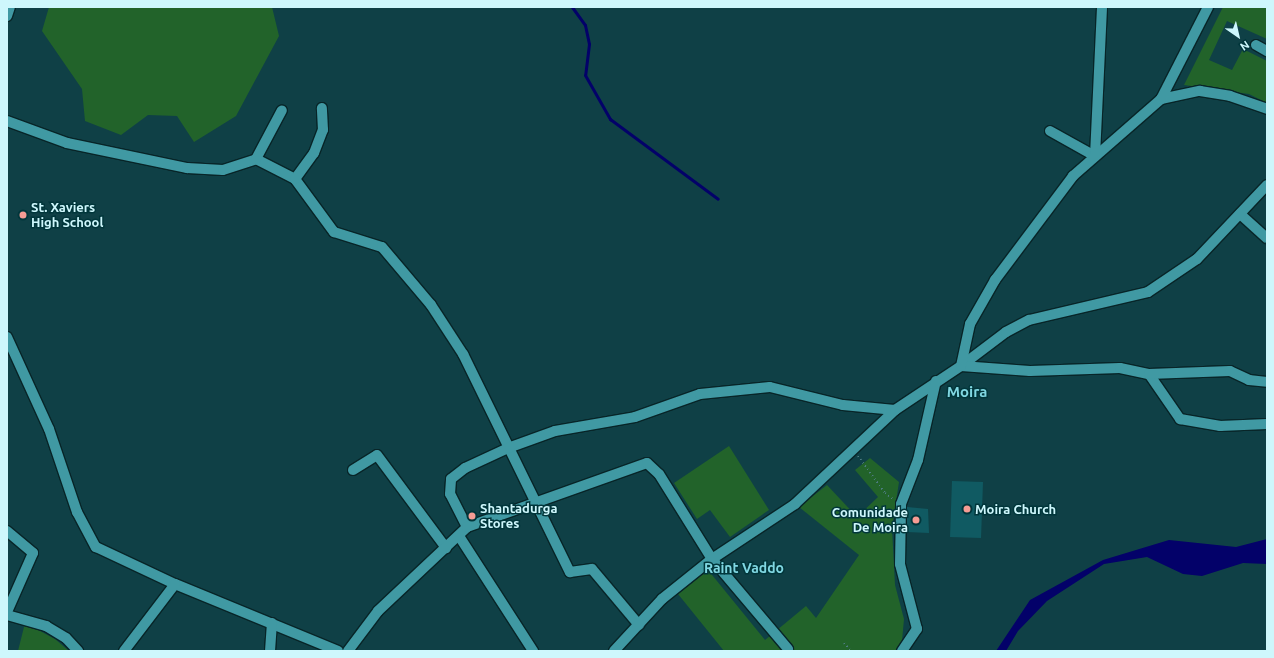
<!DOCTYPE html>
<html>
<head>
<meta charset="utf-8">
<style>
  body { margin:0 }
  #map { position:relative; width:1274px; height:658px; overflow:hidden; background:#0f4046; font-family:Ubuntu,sans-serif }
  div>[style] { position:absolute }
  .green>* { inset:0; background:#22632a }
  .water>* { inset:0; background:#030169 }
  .stream>* { height:3px; margin:-1.5px; padding:0 1.5px; transform-origin:1.5px; border-radius:1.5px; background:#030169 }
  .building>* { inset:0; background:#105a62; transform-origin:0 0 }
  .path>* { height:2px; margin-top:-1px; transform-origin:0; background:repeating-linear-gradient(90deg,#4e7d82 0 1px,transparent 0 4px) }
  .roads { filter:drop-shadow(1px 0 #082528) drop-shadow(-1px 0 #082528) drop-shadow(0 1px #082528) drop-shadow(0 -1px #082528) }
  .minor>* { height:10px; margin:-5px; padding:0 5px; transform-origin:5px; border-radius:5px; background:#4099a3 }
  .dots>* { width:11px; height:11px; translate:-50% -50%; box-sizing:border-box; border:2px solid #01363b; border-radius:50% }
  span { translate:-50% -50%; white-space:nowrap; text-align:center; line-height:1.15; -webkit-text-stroke:3px #01363b; paint-order:stroke }
  .poi-label { font-size:13px; color:#cef7fc; font-weight:700 }
  .left { translate:0 -50%; text-align:left }
  .right { translate:-100% -50%; text-align:right }
  .neighbourhood-label { font-size:14px; color:#80d7e2; font-weight:700 }
  .quarter-label { font-size:15px; color:#80d7e2; font-weight:700 }
  .frame { position:absolute; inset:0; border:8px solid #cef7fc; pointer-events:none }
  .north { position:absolute; left:1218px; top:16px; width:40px; height:40px; -webkit-text-stroke:3px #01363b; paint-order:stroke; rotate:146deg; font-size:11px; font-weight:700; line-height:16px; text-align:center; color:#cef7fc }
  .north::after { content:''; display:block; margin:auto; width:14px; height:18px; background:#cef7fc; clip-path:polygon(50% 0,100% 100%,50% 72%,0 100%) }
</style>
</head>
<body>
<div id="map">
  <div class="green">
    <div style="clip-path:polygon(49px 7px,272px 7px,279px 36px,236px 116px,194px 142px,177px 116px,148px 115px,121px 135px,85px 121px,82px 89px,42px 31px)"></div>
    <div style="clip-path:polygon(1223px 7px,1267px 7px,1267px 39px,1227px 21px,1209px 60px,1232px 70px,1243px 49px,1267px 61px,1267px 103px,1249px 94px,1184px 85px)"></div>
    <div style="clip-path:polygon(729px 446px,769px 510px,730px 537px,710px 510px,697px 519px,674px 483px)"></div>
    <div style="clip-path:polygon(870px 458px,899px 482px,892px 528px,895px 585px,904px 619px,902px 641px,895px 651px,724px 651px,678px 594px,708px 570px,765px 640px,806px 606px,816px 618px,859px 555px,799px 507px,827px 485px,857px 517px,878px 497px,855px 470px)"></div>
    <div style="clip-path:polygon(25px 623px,55px 639px,69px 651px,18px 651px)"></div>
  </div>
  <div class="water">
    <div style="clip-path:polygon(1267px 539px,1267px 564px,1243px 563px,1202px 576px,1183px 574px,1147px 557px,1104px 564px,1047px 601px,1018px 631px,1006px 651px,996px 651px,1030px 600px,1103px 560px,1169px 540px,1236px 547px)"></div>
  </div>
  <div class="stream">
    <div style="left:572px;top:7px;width:22px;rotate:54deg"></div>
    <div style="left:585px;top:25px;width:19px;rotate:78deg"></div>
    <div style="left:589px;top:44px;width:31px;rotate:97deg"></div>
    <div style="left:585px;top:75px;width:51px;rotate:60.4deg"></div>
    <div style="left:610px;top:119px;width:134px;rotate:36.5deg"></div>
  </div>
  <div class="building">
    <div style="left:952px;top:481px;width:31px;height:56px;rotate:2deg"></div>
    <div style="clip-path:polygon(907px 507px,928px 509px,929px 533px,907px 532px)"></div>
  </div>
  <div class="path">
    <div style="left:858px;top:456px;width:46px;rotate:53.9deg"></div>
    <div style="left:885px;top:493px;width:10px;rotate:37deg"></div>
    <div style="left:844px;top:643px;width:11px;rotate:49deg"></div>
  </div>
  <div class="roads">
    <div class="minor">
      <div style="left:7px;top:16px;width:9px;rotate:-72deg"></div>
      <div style="left:1256px;top:45px;width:13px;rotate:29deg"></div>
      <div style="left:1161px;top:99px;width:40px;rotate:-12deg"></div>
      <div style="left:1200px;top:91px;width:30px;rotate:9deg"></div>
      <div style="left:1230px;top:96px;width:39px;rotate:19deg"></div>
      <div style="left:7px;top:121px;width:64px;rotate:20.1deg"></div>
      <div style="left:67px;top:143px;width:123px;rotate:11.8deg"></div>
      <div style="left:187px;top:168px;width:36px;rotate:3deg"></div>
      <div style="left:223px;top:170px;width:35px;rotate:-18deg"></div>
      <div style="left:256px;top:159px;width:44px;rotate:27.1deg"></div>
      <div style="left:295px;top:179px;width:66px;rotate:53.7deg"></div>
      <div style="left:334px;top:232px;width:50px;rotate:17.4deg"></div>
      <div style="left:382px;top:247px;width:76px;rotate:49.8deg"></div>
      <div style="left:431px;top:305px;width:59px;rotate:56.9deg"></div>
      <div style="left:463px;top:354px;width:243px;rotate:63.9deg"></div>
      <div style="left:570px;top:572px;width:22px;rotate:-8deg"></div>
      <div style="left:592px;top:569px;width:73px;rotate:50deg"></div>
      <div style="left:1050px;top:131px;width:51px;rotate:29.1deg"></div>
      <div style="left:1095px;top:156px;width:149px;rotate:-87.3deg"></div>
      <div style="left:256px;top:159px;width:55px;rotate:-62deg"></div>
      <div style="left:295px;top:179px;width:32px;rotate:-54deg"></div>
      <div style="left:314px;top:153px;width:25px;rotate:-69deg"></div>
      <div style="left:323px;top:130px;width:22px;rotate:-93deg"></div>
      <div style="left:1240px;top:214px;width:36px;rotate:42deg"></div>
      <div style="left:7px;top:337px;width:101px;rotate:65.5deg"></div>
      <div style="left:49px;top:429px;width:88px;rotate:71.4deg"></div>
      <div style="left:77px;top:512px;width:40px;rotate:62deg"></div>
      <div style="left:96px;top:547px;width:87px;rotate:25.1deg"></div>
      <div style="left:175px;top:584px;width:176px;rotate:22.3deg"></div>
      <div style="left:961px;top:366px;width:56px;rotate:-37.1deg"></div>
      <div style="left:1006px;top:332px;width:26px;rotate:-28deg"></div>
      <div style="left:1029px;top:320px;width:122px;rotate:-13.2deg"></div>
      <div style="left:1148px;top:292px;width:59px;rotate:-34deg"></div>
      <div style="left:1197px;top:259px;width:102px;rotate:-46.6deg"></div>
      <div style="left:961px;top:366px;width:69px;rotate:4.1deg"></div>
      <div style="left:1030px;top:371px;width:90px;rotate:-1.9deg"></div>
      <div style="left:1120px;top:368px;width:30px;rotate:12deg"></div>
      <div style="left:1149px;top:374px;width:55px;rotate:55.4deg"></div>
      <div style="left:1180px;top:419px;width:41px;rotate:9.9deg"></div>
      <div style="left:1220px;top:426px;width:47px;rotate:-2.4deg"></div>
      <div style="left:1149px;top:374px;width:81px;rotate:-2.1deg"></div>
      <div style="left:1230px;top:371px;width:21px;rotate:25deg"></div>
      <div style="left:1249px;top:380px;width:18px;rotate:6deg"></div>
      <div style="left:353px;top:470px;width:28px;rotate:-32deg"></div>
      <div style="left:377px;top:455px;width:116px;rotate:53.4deg"></div>
      <div style="left:467px;top:527px;width:37px;rotate:-117deg"></div>
      <div style="left:450px;top:494px;width:15px;rotate:-86deg"></div>
      <div style="left:451px;top:479px;width:18px;rotate:-38deg"></div>
      <div style="left:465px;top:468px;width:47px;rotate:-24.9deg"></div>
      <div style="left:508px;top:448px;width:50px;rotate:-19.9deg"></div>
      <div style="left:555px;top:431px;width:81px;rotate:-9.9deg"></div>
      <div style="left:635px;top:417px;width:69px;rotate:-19.5deg"></div>
      <div style="left:700px;top:394px;width:70px;rotate:-5.7deg"></div>
      <div style="left:770px;top:387px;width:75px;rotate:13.9deg"></div>
      <div style="left:843px;top:405px;width:52px;rotate:5.5deg"></div>
      <div style="left:7px;top:531px;width:34px;rotate:40deg"></div>
      <div style="left:33px;top:553px;width:64px;rotate:113.8deg"></div>
      <div style="left:459px;top:536px;width:137px;rotate:57.2deg"></div>
      <div style="left:7px;top:615px;width:41px;rotate:15.8deg"></div>
      <div style="left:46px;top:626px;width:23px;rotate:31deg"></div>
      <div style="left:66px;top:638px;width:18px;rotate:47deg"></div>
      <div style="left:124px;top:651px;width:84px;rotate:-52.7deg"></div>
      <div style="left:270px;top:651px;width:28px;rotate:-86deg"></div>
      <div style="left:348px;top:651px;width:50px;rotate:-53.1deg"></div>
      <div style="left:378px;top:611px;width:122px;rotate:-43.3deg"></div>
      <div style="left:467px;top:527px;width:191px;rotate:-19.6deg"></div>
      <div style="left:647px;top:463px;width:16px;rotate:43deg"></div>
      <div style="left:659px;top:474px;width:100px;rotate:58.1deg"></div>
      <div style="left:712px;top:559px;width:118px;rotate:49.8deg"></div>
      <div style="left:614px;top:651px;width:71px;rotate:-47.3deg"></div>
      <div style="left:662px;top:599px;width:64px;rotate:-38.7deg"></div>
      <div style="left:712px;top:559px;width:100px;rotate:-33.5deg"></div>
      <div style="left:795px;top:504px;width:137px;rotate:-43.2deg"></div>
      <div style="left:895px;top:410px;width:79px;rotate:-33.7deg"></div>
      <div style="left:961px;top:366px;width:43px;rotate:-77.9deg"></div>
      <div style="left:970px;top:324px;width:51px;rotate:-60.4deg"></div>
      <div style="left:995px;top:280px;width:130px;rotate:-53.1deg"></div>
      <div style="left:1073px;top:176px;width:117px;rotate:-41.2deg"></div>
      <div style="left:1161px;top:99px;width:103px;rotate:-62.9deg"></div>
      <div style="left:902px;top:651px;width:27px;rotate:-56deg"></div>
      <div style="left:917px;top:629px;width:67px;rotate:-104.7deg"></div>
      <div style="left:900px;top:564px;width:60px;rotate:-89deg"></div>
      <div style="left:901px;top:504px;width:47px;rotate:-68.9deg"></div>
      <div style="left:918px;top:460px;width:81px;rotate:-77.2deg"></div>
    </div>
  </div>
  <div class="dots">
    <div style="left:23px;top:215px;background:#f59c94"></div>
    <div style="left:967px;top:509px;background:#f59c94"></div>
    <div style="left:472px;top:516px;background:#f59c94"></div>
    <div style="left:916px;top:520px;background:#f59c94"></div>
  </div>
  <div class="poi-label">
    <span class="left" style="left:31px;top:215px">St. Xaviers<br>High School</span>
    <span class="left" style="left:480px;top:516px">Shantadurga<br>Stores</span>
    <span class="left" style="left:975px;top:509px">Moira Church</span>
    <span class="right" style="left:908px;top:520px">Comunidade<br>De Moira</span>
  </div>
  <div class="neighbourhood-label">
    <span style="left:744px;top:568px">Raint Vaddo</span>
  </div>
  <div class="quarter-label">
    <span style="left:967px;top:392px">Moira</span>
  </div>
  <div class="frame"></div>
  <div class="north">N</div>
</div>
</body>
</html>
